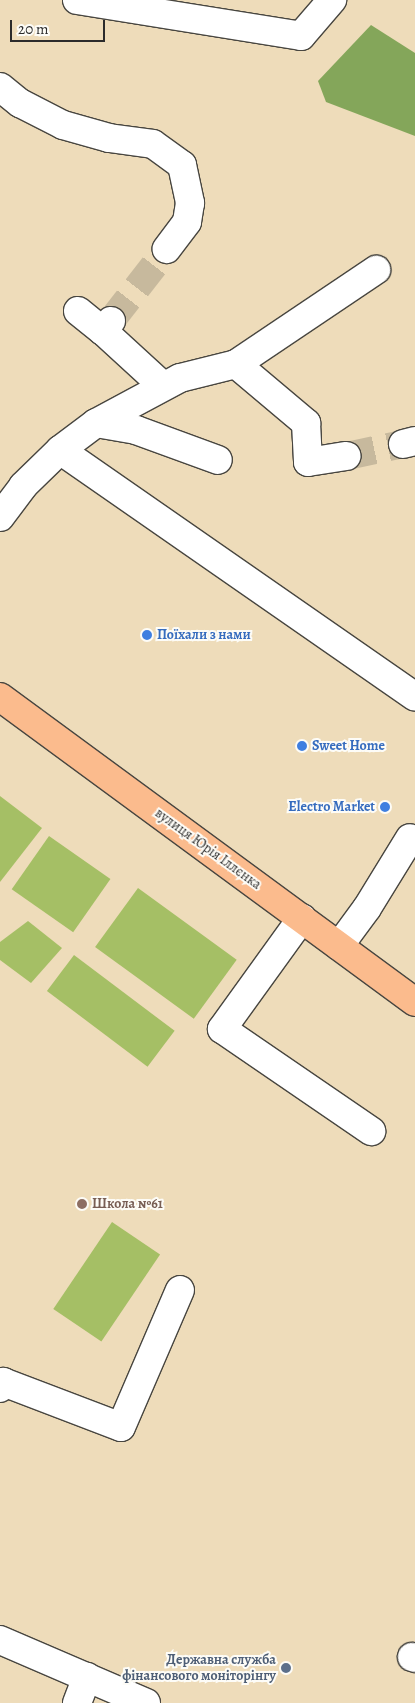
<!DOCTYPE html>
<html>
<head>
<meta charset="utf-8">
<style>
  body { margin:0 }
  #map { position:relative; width:415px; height:1703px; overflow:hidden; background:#eedcba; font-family:Alegreya,serif }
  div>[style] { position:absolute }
  .green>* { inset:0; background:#a5bf65; transform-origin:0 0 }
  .forest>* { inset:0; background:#84a65a }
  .minor-tunnel>* { height:28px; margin-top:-14px; transform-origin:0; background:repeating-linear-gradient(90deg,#c7b99d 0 28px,transparent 0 42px) }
  .roads { filter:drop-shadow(1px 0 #484640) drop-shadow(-1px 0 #484640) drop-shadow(0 1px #484640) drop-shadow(0 -1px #484640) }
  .minor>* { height:28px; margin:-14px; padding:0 14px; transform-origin:14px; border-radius:14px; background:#fff }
  .major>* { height:28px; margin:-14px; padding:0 14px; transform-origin:14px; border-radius:14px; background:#fbbb8d }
  .dots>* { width:14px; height:14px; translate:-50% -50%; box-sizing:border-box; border:2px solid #fdfcf7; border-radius:50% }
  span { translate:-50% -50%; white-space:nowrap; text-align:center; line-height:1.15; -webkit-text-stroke:4px #fdfcf7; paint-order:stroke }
  .shop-label { font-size:14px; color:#366cbe; font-weight:700 }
  .left { translate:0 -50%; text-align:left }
  .right { translate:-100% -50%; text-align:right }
  .street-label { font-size:14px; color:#2b2b2b }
  .education-label { font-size:14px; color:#785e54; font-weight:700 }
  .service-label { font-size:14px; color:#4e5e75; font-weight:700 }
  .scale { position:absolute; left:10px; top:20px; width:95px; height:22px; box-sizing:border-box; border:2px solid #2b2b2b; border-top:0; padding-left:6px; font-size:15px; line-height:18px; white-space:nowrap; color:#2b2b2b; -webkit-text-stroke:4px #fdfcf7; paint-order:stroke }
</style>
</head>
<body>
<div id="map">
  <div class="green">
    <div style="clip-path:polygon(0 796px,42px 828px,0 882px)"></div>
    <div style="left:49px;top:836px;width:75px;height:65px;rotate:35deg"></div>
    <div style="left:138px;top:888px;width:122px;height:73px;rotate:36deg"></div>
    <div style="clip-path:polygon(28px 921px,62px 948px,31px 983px,0 960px,0 942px)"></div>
    <div style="left:74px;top:955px;width:126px;height:45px;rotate:37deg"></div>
    <div style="left:112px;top:1222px;width:58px;height:105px;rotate:34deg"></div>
  </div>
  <div class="forest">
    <div style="clip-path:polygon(371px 25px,415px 53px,415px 136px,326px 102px,318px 81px)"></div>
  </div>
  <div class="minor-tunnel">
    <div style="left:111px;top:321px;width:91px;rotate:-52.1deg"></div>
    <div style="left:347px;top:456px;width:57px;rotate:-12.1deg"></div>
  </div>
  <div class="roads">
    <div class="minor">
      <div style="left:77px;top:0;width:227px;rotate:9.1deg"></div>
      <div style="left:301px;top:36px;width:48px;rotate:-49.3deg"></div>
      <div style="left:0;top:87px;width:26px;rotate:39deg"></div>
      <div style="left:20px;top:103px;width:48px;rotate:27.1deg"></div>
      <div style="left:63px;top:125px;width:48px;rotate:15.8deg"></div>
      <div style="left:109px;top:138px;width:44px;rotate:7.8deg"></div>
      <div style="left:153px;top:144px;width:36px;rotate:36deg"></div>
      <div style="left:182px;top:165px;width:39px;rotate:78deg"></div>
      <div style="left:190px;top:203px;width:19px;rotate:99deg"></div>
      <div style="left:187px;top:222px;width:34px;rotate:127deg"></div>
      <div style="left:78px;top:311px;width:32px;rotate:39deg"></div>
      <div style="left:111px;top:321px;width:13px;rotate:129deg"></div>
      <div style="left:103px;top:331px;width:81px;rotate:42.5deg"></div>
      <div style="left:236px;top:364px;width:92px;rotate:40.1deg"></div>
      <div style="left:306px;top:423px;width:39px;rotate:87deg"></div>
      <div style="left:308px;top:462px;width:39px;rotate:-9deg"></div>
      <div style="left:96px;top:423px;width:41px;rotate:9.9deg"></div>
      <div style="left:136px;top:430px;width:87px;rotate:20.1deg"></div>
      <div style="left:403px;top:444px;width:12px;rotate:-14deg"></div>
      <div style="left:60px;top:450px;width:432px;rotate:34.8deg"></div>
      <div style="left:0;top:517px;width:39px;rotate:-53deg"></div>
      <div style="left:23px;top:486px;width:52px;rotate:-44.2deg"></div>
      <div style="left:60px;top:450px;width:45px;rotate:-36.9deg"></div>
      <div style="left:96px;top:423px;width:95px;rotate:-28.2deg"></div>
      <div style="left:180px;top:378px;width:58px;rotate:-14deg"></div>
      <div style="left:236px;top:364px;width:169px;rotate:-33.9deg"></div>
      <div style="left:302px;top:918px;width:137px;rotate:125.8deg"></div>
      <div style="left:222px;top:1029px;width:181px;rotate:34.4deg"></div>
      <div style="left:339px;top:946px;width:47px;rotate:-53.6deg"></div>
      <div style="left:367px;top:908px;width:82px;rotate:-58.4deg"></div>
      <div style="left:0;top:1388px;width:7px;rotate:-63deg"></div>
      <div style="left:3px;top:1382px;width:126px;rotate:20.9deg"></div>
      <div style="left:121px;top:1427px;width:149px;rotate:-66.7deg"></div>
      <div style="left:0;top:1640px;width:159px;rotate:23.3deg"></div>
      <div style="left:412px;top:1657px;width:3px;rotate:18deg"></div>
      <div style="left:77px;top:1703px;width:28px;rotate:-69deg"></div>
    </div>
    <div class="major">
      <div style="left:0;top:697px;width:515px;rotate:36.31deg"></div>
    </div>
  </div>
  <div class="dots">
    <div style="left:147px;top:635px;background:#3f7fe0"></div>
    <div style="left:302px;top:746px;background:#3f7fe0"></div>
    <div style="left:385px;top:807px;background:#3f7fe0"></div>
    <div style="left:82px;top:1204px;background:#8d6e63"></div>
    <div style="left:286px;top:1668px;background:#5c6f8a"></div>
  </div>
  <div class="shop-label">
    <span class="left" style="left:157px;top:635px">Поїхали з нами</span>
    <span class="left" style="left:312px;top:746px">Sweet Home</span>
    <span class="right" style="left:375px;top:807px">Electro Market</span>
  </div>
  <div class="street-label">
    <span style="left:208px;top:849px;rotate:36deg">вулиця Юрія Іллєнка</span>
  </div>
  <div class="education-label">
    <span class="left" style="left:92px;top:1204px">Школа №61</span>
  </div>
  <div class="service-label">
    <span class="right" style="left:276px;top:1668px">Державна служба<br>фінансового моніторінгу</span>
  </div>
  <div class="scale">20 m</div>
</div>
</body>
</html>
